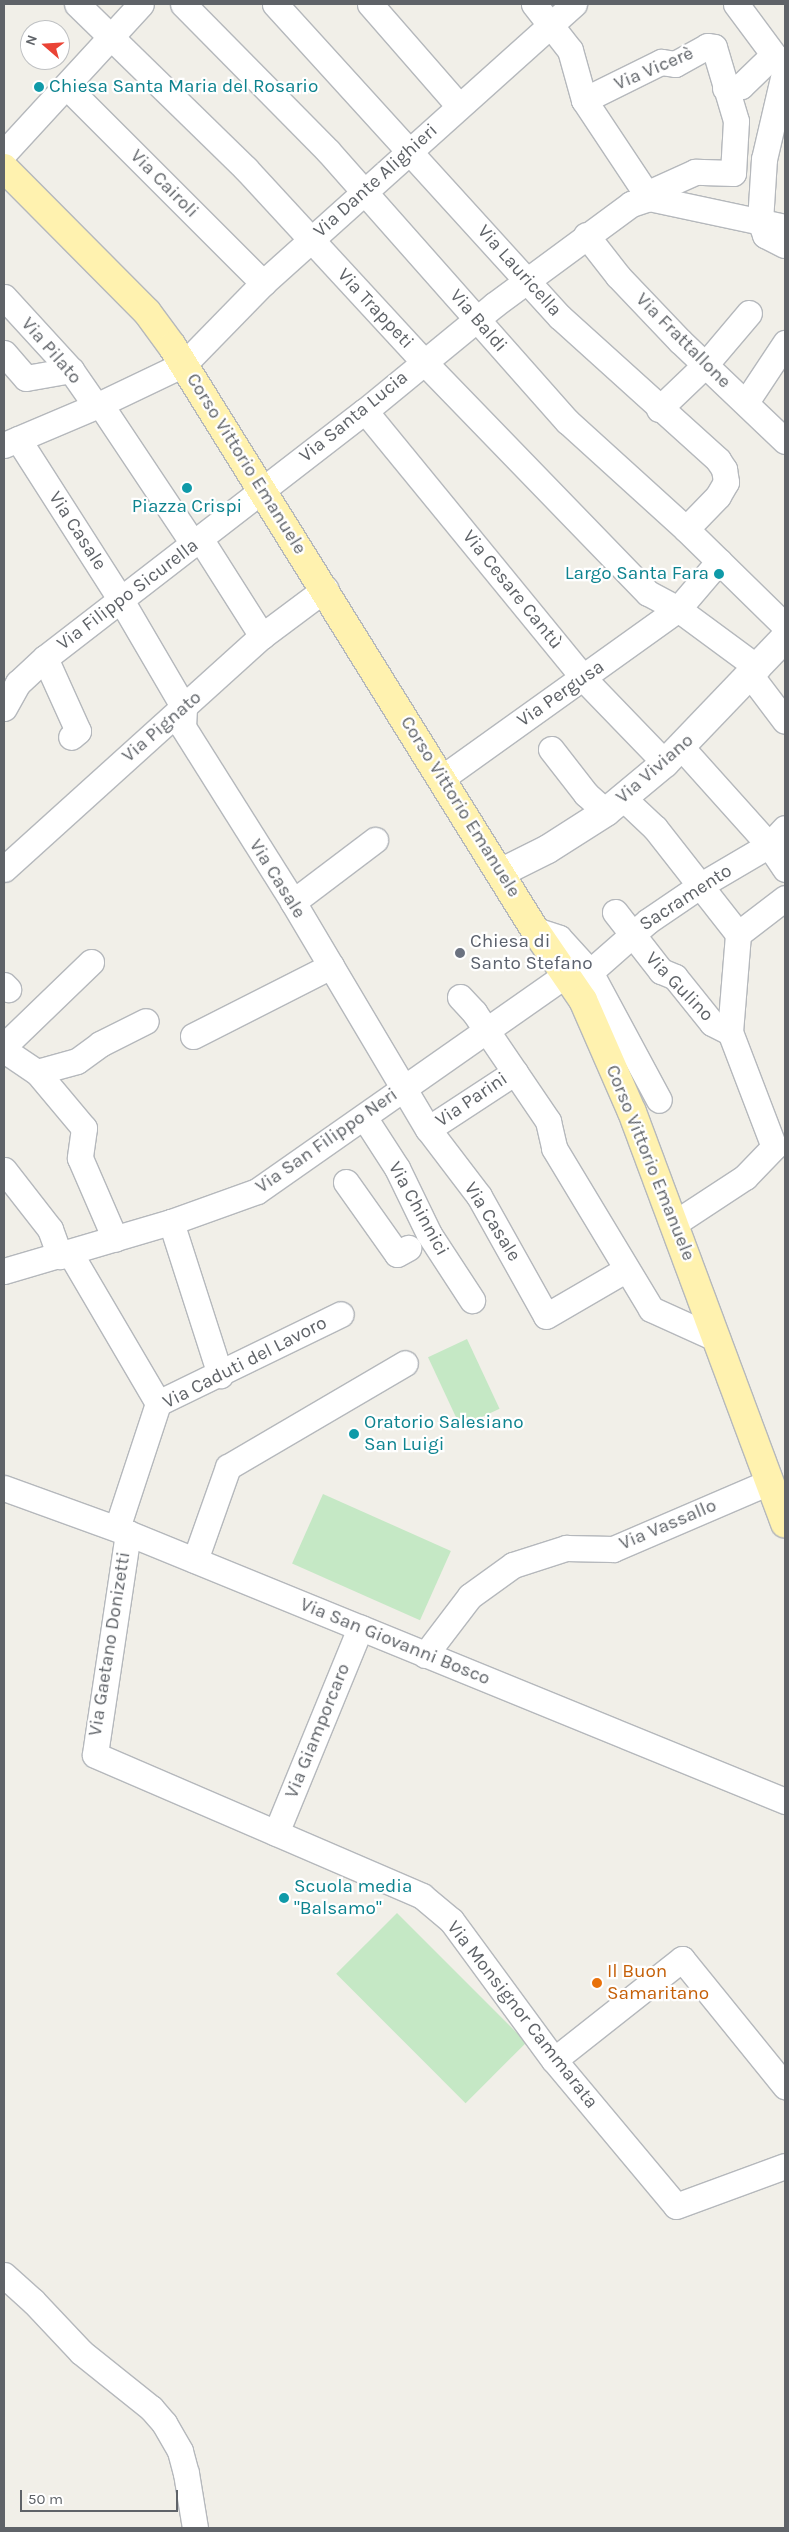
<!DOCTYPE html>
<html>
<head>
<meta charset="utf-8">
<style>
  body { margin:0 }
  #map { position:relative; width:789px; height:2532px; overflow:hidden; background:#f1efe8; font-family:Karla,sans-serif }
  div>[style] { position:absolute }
  .green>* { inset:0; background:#c5e8c5; transform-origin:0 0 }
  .roads { filter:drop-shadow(1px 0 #b5b8bc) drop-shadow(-1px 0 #b5b8bc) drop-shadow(0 1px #b5b8bc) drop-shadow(0 -1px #b5b8bc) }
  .street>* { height:25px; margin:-12.5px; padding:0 12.5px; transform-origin:12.5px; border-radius:12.5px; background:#fff }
  .secondary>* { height:28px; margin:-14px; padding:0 14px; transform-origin:14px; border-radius:14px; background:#fff }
  .primary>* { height:28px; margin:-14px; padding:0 14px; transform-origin:14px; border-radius:14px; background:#fff2af }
  .dots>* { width:14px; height:14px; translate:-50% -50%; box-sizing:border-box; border:2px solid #fff; border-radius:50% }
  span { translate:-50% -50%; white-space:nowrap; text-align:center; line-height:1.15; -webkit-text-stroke:4.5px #fff; paint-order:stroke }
  .street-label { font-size:19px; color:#5f6368 }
  .culture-label { font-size:19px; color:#0d838f }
  .left { translate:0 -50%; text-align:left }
  .right { translate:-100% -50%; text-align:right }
  .worship-label { font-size:19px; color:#5b616d }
  .food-label { font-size:19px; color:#c56008 }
  .frame { position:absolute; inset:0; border:5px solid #5f6368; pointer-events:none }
  .north { position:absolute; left:20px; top:20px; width:50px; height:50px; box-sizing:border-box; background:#fff; border:1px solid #bfc1c3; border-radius:50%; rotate:289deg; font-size:14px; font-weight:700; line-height:20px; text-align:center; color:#5f6368 }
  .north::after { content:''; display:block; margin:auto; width:18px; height:22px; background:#ea4335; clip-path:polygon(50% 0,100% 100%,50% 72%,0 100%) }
  .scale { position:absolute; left:20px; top:2490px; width:158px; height:22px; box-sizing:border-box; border:2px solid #5f6368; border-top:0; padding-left:6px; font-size:15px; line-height:18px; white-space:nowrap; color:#5f6368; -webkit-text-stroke:4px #fff; paint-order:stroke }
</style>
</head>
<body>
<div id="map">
  <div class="green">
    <div style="left:467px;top:1339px;width:77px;height:43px;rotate:65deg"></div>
    <div style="left:323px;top:1494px;width:140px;height:76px;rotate:24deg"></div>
    <div style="left:397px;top:1913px;width:183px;height:86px;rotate:45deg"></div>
  </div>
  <div class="roads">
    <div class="street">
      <div style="left:77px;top:4px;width:236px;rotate:44.3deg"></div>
      <div style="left:246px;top:169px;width:261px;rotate:47.3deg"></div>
      <div style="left:423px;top:361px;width:323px;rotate:45.9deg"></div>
      <div style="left:648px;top:593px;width:34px;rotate:28deg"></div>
      <div style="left:678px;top:609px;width:289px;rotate:144.4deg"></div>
      <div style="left:183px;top:4px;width:206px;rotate:45.4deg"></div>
      <div style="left:328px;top:151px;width:361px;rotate:48.5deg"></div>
      <div style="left:567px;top:421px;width:161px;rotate:42.2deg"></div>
      <div style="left:686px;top:529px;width:139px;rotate:44.4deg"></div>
      <div style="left:275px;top:4px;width:423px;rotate:47.7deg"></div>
      <div style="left:560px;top:317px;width:213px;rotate:42.1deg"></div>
      <div style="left:718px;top:460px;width:11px;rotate:56deg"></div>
      <div style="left:724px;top:469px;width:13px;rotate:81deg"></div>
      <div style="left:726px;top:482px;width:16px;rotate:120deg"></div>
      <div style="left:718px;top:496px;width:46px;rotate:134.1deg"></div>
      <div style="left:370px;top:4px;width:135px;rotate:48.9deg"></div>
      <div style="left:534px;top:4px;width:58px;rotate:52deg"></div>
      <div style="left:570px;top:50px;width:52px;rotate:74.4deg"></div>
      <div style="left:584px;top:100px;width:118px;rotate:56.4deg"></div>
      <div style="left:736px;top:4px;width:82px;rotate:53.4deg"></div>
      <div style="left:785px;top:69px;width:92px;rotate:103.1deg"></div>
      <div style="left:764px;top:159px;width:62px;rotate:93.7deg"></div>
      <div style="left:760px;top:221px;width:15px;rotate:70deg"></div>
      <div style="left:765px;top:235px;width:22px;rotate:27deg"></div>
      <div style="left:66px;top:86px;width:279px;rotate:45deg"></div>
      <div style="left:725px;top:88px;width:16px;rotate:-7deg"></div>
      <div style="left:741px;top:86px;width:45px;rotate:-44.1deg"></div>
      <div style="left:584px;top:100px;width:86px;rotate:-26.3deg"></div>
      <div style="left:661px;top:62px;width:14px;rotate:8deg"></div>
      <div style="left:675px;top:64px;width:37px;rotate:-29deg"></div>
      <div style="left:707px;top:46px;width:7px;rotate:8deg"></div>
      <div style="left:714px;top:47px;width:77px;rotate:73.4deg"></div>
      <div style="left:736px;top:121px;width:52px;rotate:93.3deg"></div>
      <div style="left:733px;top:173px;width:38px;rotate:-178deg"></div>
      <div style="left:695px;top:172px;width:54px;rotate:155.8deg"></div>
      <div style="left:4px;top:153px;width:202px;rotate:-47.4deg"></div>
      <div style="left:586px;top:235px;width:52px;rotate:52deg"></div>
      <div style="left:618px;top:276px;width:90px;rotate:46.4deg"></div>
      <div style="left:680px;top:341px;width:145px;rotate:43.6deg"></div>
      <div style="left:4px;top:297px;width:99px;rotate:47.5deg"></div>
      <div style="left:71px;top:370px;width:44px;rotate:55.2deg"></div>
      <div style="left:4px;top:353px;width:33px;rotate:49deg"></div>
      <div style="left:26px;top:378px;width:46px;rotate:-10.1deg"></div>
      <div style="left:746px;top:402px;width:71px;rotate:-56.5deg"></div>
      <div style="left:100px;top:404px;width:169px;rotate:56.3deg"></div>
      <div style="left:659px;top:409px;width:64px;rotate:-43.7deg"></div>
      <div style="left:705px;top:365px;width:68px;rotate:-49.8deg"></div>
      <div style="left:365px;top:411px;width:346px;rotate:50.7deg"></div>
      <div style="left:584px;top:679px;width:117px;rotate:46deg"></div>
      <div style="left:18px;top:439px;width:191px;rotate:57.4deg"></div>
      <div style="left:121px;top:600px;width:125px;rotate:59.7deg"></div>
      <div style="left:184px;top:708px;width:19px;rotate:93deg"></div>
      <div style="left:183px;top:727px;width:207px;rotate:57.8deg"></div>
      <div style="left:293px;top:902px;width:264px;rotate:59.3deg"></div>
      <div style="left:428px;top:1129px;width:84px;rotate:52.7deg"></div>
      <div style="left:479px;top:1196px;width:137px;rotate:60.8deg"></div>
      <div style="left:546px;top:1316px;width:91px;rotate:-30.2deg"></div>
      <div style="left:4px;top:445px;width:100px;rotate:-23deg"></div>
      <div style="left:96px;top:406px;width:98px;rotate:-25.5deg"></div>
      <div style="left:184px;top:364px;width:113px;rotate:-45.7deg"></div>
      <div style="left:263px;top:283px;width:418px;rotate:-41.9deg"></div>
      <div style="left:201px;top:540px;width:114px;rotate:57.6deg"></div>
      <div style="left:719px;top:561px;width:63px;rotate:130.5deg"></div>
      <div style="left:678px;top:609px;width:99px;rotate:36.4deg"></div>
      <div style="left:45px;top:658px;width:80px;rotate:65.7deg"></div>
      <div style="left:78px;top:731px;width:9px;rotate:139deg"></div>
      <div style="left:751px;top:676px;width:56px;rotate:52.9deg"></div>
      <div style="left:4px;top:708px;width:29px;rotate:-61deg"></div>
      <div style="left:18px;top:683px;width:37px;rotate:-43deg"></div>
      <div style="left:45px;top:658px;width:404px;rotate:-37.7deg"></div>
      <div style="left:365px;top:411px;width:167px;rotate:-39.4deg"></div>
      <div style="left:494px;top:305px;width:170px;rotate:-36.4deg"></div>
      <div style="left:631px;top:204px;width:19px;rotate:-18deg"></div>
      <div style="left:649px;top:198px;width:139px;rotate:12deg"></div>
      <div style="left:682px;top:748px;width:130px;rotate:48.1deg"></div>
      <div style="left:769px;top:845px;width:29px;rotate:56deg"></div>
      <div style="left:551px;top:749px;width:57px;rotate:52.1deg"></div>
      <div style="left:586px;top:794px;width:27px;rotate:42deg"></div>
      <div style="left:622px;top:797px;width:45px;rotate:43.2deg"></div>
      <div style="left:655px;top:828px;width:135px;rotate:51.9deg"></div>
      <div style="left:4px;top:869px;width:348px;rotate:-42.1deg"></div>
      <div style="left:262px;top:636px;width:79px;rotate:-36.7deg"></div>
      <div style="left:293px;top:902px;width:103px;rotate:-37.1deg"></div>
      <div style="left:615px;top:912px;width:75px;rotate:52.1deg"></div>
      <div style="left:661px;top:971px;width:15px;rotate:23deg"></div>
      <div style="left:675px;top:977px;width:59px;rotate:51.2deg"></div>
      <div style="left:712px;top:1023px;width:20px;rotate:27deg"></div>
      <div style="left:535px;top:930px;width:25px;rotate:18deg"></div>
      <div style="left:559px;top:938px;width:46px;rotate:47.6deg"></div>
      <div style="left:590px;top:972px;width:145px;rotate:61.7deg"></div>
      <div style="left:738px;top:934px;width:59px;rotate:-37.5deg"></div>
      <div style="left:590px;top:972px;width:77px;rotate:-41.3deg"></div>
      <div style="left:648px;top:921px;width:64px;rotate:-34.2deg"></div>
      <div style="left:701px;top:885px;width:79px;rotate:-30.5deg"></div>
      <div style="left:769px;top:845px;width:23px;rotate:-47deg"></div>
      <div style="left:4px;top:985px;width:6px;rotate:45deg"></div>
      <div style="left:460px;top:997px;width:21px;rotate:47deg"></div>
      <div style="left:474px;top:1012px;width:132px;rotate:55.8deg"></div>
      <div style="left:548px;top:1121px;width:28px;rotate:77deg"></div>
      <div style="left:554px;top:1148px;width:188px;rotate:58.9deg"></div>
      <div style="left:651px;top:1309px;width:72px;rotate:24.4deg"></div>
      <div style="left:193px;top:1036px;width:155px;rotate:-26.9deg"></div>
      <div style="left:4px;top:1046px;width:121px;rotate:-44deg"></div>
      <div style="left:4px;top:1050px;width:40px;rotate:34deg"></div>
      <div style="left:37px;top:1072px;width:73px;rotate:50deg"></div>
      <div style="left:84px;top:1128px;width:30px;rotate:98deg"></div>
      <div style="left:80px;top:1158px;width:88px;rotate:66.6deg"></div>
      <div style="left:37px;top:1072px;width:41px;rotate:-15.4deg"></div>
      <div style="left:77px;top:1061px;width:29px;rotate:-36deg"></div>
      <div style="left:100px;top:1044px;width:51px;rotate:-26.6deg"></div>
      <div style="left:364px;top:1117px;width:61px;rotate:57.1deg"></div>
      <div style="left:397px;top:1168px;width:73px;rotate:64.1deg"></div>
      <div style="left:429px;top:1234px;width:79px;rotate:56.9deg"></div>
      <div style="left:428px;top:1129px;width:104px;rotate:-33.2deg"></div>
      <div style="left:4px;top:1170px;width:75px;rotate:52.1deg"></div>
      <div style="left:50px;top:1229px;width:29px;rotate:70deg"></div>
      <div style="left:346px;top:1182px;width:88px;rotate:54.7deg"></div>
      <div style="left:397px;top:1254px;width:13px;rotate:-29deg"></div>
      <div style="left:171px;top:1222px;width:161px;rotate:72.2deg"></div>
      <div style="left:675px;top:1223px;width:84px;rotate:-33.3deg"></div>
      <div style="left:745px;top:1177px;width:42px;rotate:-46deg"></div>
      <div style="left:774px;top:1147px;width:123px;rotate:-110.9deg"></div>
      <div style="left:730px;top:1032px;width:98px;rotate:-85.3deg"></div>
      <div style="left:70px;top:1253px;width:174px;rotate:59.6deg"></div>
      <div style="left:4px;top:1271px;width:174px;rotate:-16.4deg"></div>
      <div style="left:171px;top:1222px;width:91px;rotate:-19.8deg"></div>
      <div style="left:257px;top:1191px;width:377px;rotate:-35deg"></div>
      <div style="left:4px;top:1488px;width:132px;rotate:19.9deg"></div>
      <div style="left:128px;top:1533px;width:710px;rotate:22.19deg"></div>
      <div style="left:117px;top:1528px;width:132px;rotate:-71.8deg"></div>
      <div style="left:158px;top:1403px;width:203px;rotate:-25.9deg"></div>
      <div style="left:128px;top:1533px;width:224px;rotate:98.5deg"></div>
      <div style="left:95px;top:1755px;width:356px;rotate:23.3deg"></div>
      <div style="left:422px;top:1896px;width:38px;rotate:40deg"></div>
      <div style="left:451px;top:1920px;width:174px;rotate:53.7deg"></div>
      <div style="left:554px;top:2060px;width:190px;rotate:50.1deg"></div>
      <div style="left:676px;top:2206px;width:116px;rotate:-20.2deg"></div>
      <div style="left:195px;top:1560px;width:99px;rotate:-70.5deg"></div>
      <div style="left:228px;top:1467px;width:205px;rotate:-30.4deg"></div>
      <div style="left:425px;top:1655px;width:74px;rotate:-52.7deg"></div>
      <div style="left:470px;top:1596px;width:53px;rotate:-35.8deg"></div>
      <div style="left:513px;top:1565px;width:56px;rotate:-17.8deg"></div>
      <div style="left:566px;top:1548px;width:47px;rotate:1.2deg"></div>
      <div style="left:613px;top:1549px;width:170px;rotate:-23.2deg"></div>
      <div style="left:276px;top:1833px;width:222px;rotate:-67.7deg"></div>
      <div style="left:554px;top:2060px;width:163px;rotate:-38.3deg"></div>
      <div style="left:682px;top:1959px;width:164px;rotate:51deg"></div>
      <div style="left:4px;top:2275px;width:39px;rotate:42deg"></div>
      <div style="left:33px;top:2301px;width:70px;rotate:46.7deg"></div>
      <div style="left:81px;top:2352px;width:90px;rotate:38.7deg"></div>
      <div style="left:151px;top:2408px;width:20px;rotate:49deg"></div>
      <div style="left:164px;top:2423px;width:32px;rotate:60deg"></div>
      <div style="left:180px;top:2451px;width:23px;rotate:75deg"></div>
      <div style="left:186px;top:2473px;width:56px;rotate:80.7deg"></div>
    </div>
    <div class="secondary">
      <div style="left:502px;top:872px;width:51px;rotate:-26.6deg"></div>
      <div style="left:548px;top:849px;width:69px;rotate:-32.5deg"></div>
      <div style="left:606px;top:812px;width:77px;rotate:-39.7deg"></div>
      <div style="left:665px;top:763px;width:173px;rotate:-46.2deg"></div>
    </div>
    <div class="primary">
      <div style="left:4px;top:168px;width:203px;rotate:45.2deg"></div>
      <div style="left:147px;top:312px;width:42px;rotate:53.7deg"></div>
      <div style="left:172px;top:346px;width:688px;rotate:58.14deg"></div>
      <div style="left:535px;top:930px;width:85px;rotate:55.6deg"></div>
      <div style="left:583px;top:1000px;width:122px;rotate:66.4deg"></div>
      <div style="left:632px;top:1112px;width:439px;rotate:69.6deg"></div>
    </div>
  </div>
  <div class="dots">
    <div style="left:39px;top:87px;background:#0f9aa8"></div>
    <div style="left:187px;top:488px;background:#0f9aa8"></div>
    <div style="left:719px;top:574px;background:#0f9aa8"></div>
    <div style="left:460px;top:953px;background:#6b7280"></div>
    <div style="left:354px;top:1434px;background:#0f9aa8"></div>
    <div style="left:284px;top:1898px;background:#0f9aa8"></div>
    <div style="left:597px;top:1983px;background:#e8710a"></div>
  </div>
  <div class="street-label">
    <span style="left:654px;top:69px;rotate:-23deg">Via Vicerè</span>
    <span style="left:376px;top:181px;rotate:-42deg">Via Dante Alighieri</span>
    <span style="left:164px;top:184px;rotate:45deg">Via Cairoli</span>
    <span style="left:519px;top:271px;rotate:48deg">Via Lauricella</span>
    <span style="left:375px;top:309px;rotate:47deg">Via Trappeti</span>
    <span style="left:478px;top:321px;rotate:49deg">Via Baldi</span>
    <span style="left:683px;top:341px;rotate:45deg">Via Frattallone</span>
    <span style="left:51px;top:351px;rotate:49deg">Via Pilato</span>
    <span style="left:354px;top:417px;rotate:-39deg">Via Santa Lucia</span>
    <span style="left:246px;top:464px;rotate:58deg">Corso Vittorio Emanuele</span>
    <span style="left:77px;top:531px;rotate:57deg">Via Casale</span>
    <span style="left:512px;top:590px;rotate:51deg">Via Cesare Cantù</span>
    <span style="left:128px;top:595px;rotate:-37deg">Via Filippo Sicurella</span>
    <span style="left:561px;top:694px;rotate:-35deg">Via Pergusa</span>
    <span style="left:162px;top:727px;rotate:-41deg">Via Pignato</span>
    <span style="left:655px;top:769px;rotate:-41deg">Via Viviano</span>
    <span style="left:460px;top:807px;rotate:58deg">Corso Vittorio Emanuele</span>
    <span style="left:277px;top:879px;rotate:58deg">Via Casale</span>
    <span style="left:686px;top:898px;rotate:-33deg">Sacramento</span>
    <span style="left:679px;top:987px;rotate:46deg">Via Gulino</span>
    <span style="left:472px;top:1100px;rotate:-34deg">Via Parini</span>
    <span style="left:327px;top:1141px;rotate:-35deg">Via San Filippo Neri</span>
    <span style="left:650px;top:1163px;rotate:68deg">Corso Vittorio Emanuele</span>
    <span style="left:418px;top:1209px;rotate:61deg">Via Chinnici</span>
    <span style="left:492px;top:1222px;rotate:58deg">Via Casale</span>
    <span style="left:245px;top:1363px;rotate:-27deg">Via Caduti del Lavoro</span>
    <span style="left:668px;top:1525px;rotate:-23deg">Via Vassallo</span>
    <span style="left:395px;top:1642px;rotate:22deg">Via San Giovanni Bosco</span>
    <span style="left:110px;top:1644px;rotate:-81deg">Via Gaetano Donizetti</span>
    <span style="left:318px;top:1731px;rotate:-68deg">Via Giamporcaro</span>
    <span style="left:522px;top:2015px;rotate:52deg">Via Monsignor Cammarata</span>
  </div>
  <div class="culture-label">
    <span class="left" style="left:49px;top:87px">Chiesa Santa Maria del Rosario</span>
    <span style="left:187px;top:507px">Piazza Crispi</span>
    <span class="right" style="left:709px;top:574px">Largo Santa Fara</span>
    <span class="left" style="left:364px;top:1434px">Oratorio Salesiano<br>San Luigi</span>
    <span class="left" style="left:294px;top:1898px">Scuola media<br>"Balsamo"</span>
  </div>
  <div class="worship-label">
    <span class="left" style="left:470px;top:953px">Chiesa di<br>Santo Stefano</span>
  </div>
  <div class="food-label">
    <span class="left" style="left:607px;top:1983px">Il Buon<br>Samaritano</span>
  </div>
  <div class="frame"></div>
  <div class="north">N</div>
  <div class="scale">50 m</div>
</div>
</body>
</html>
